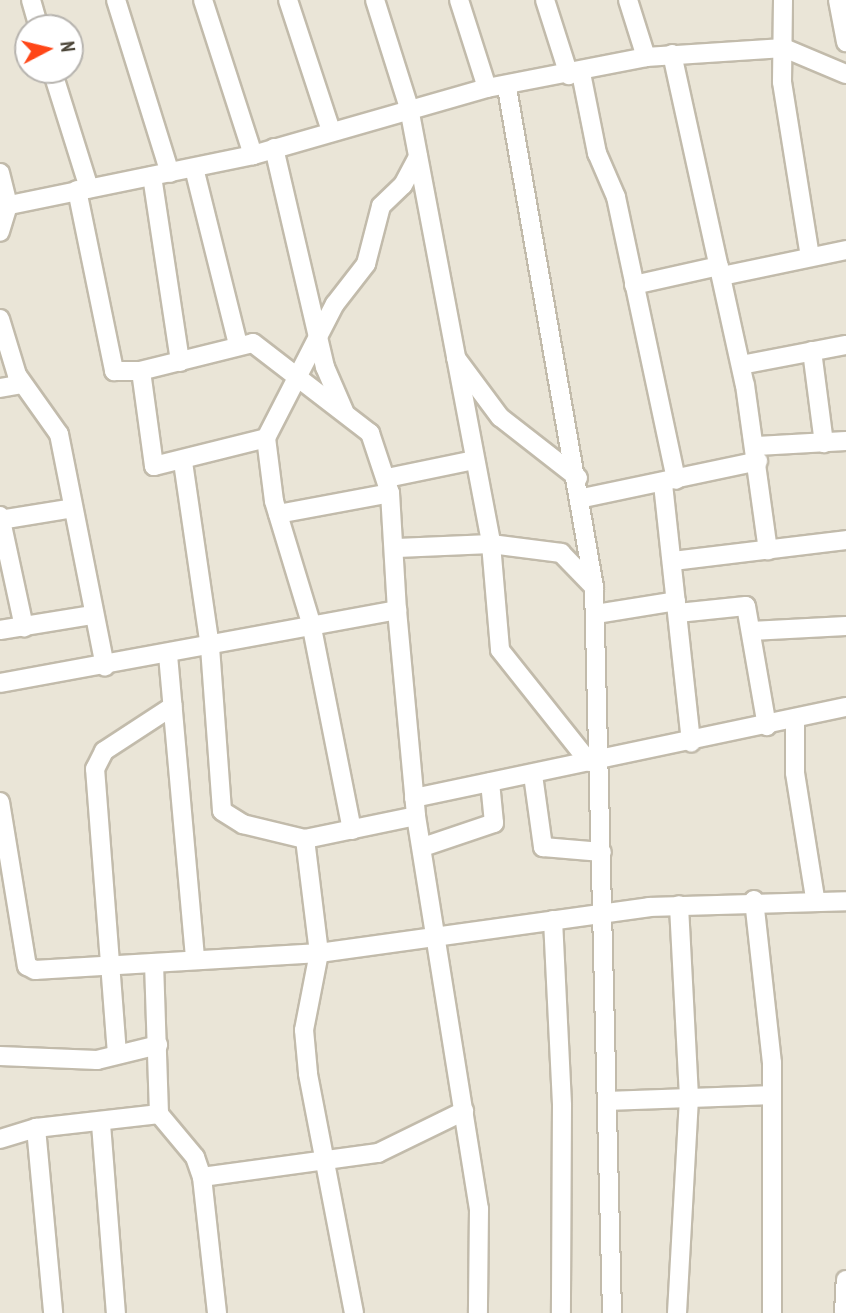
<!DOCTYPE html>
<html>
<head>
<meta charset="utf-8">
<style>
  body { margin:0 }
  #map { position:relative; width:846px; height:1313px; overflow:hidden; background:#f5f2ea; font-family:"PT Sans Narrow",sans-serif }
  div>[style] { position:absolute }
  .residential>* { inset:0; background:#eae5d7 }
  .roads { filter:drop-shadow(2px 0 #c2bbab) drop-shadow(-2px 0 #c2bbab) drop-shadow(0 2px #c2bbab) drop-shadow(0 -2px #c2bbab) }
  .minor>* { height:18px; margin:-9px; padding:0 9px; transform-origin:9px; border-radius:9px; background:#fff }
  span { translate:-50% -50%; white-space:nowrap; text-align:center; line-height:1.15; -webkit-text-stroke:5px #fff; paint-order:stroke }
  .north { position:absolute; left:14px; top:14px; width:70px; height:70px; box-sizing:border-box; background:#fff; border:2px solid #b7b4af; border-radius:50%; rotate:83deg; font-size:19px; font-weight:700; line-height:28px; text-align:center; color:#4a4437 }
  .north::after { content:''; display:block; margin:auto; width:24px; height:32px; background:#ff4617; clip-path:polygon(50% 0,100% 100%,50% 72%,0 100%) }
</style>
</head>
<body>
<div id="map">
  <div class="residential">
    <div style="clip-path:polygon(evenodd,0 0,846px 0,846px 1313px,0 1313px,0 0,28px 28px,70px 28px,70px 70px,28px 70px,28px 28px)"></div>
  </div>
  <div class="roads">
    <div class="minor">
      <div style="left:31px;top:0;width:29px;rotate:74deg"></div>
      <div style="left:116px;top:0;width:181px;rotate:72.7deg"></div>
      <div style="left:203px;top:0;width:163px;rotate:72.1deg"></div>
      <div style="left:288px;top:0;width:138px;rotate:71.8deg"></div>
      <div style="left:375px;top:0;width:113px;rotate:72.5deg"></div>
      <div style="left:409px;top:108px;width:444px;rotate:79.3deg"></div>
      <div style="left:491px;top:544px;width:106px;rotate:85.1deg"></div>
      <div style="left:500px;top:650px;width:143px;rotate:51.5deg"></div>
      <div style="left:459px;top:0;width:92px;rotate:72.3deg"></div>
      <div style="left:545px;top:0;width:79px;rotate:72.3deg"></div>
      <div style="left:628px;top:0;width:60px;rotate:72.5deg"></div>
      <div style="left:783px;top:0;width:82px;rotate:90.7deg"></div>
      <div style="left:782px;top:82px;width:176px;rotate:80.9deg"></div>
      <div style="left:838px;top:0;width:43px;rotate:79.2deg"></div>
      <div style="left:672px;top:54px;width:339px;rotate:77.6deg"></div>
      <div style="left:745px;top:385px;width:167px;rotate:82.1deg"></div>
      <div style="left:52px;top:70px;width:124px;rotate:72.6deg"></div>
      <div style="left:581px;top:73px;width:82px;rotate:78.7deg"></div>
      <div style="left:597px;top:153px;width:48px;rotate:66.6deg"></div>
      <div style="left:616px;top:197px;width:289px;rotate:78deg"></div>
      <div style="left:507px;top:88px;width:507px;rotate:80.11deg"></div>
      <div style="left:594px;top:587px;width:726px;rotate:88.58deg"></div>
      <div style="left:274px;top:148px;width:225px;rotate:76.9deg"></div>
      <div style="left:325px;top:367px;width:48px;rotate:66.6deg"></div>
      <div style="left:194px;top:168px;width:182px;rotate:76deg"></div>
      <div style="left:0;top:173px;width:33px;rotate:76deg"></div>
      <div style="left:8px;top:205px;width:28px;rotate:107deg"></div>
      <div style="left:152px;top:176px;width:188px;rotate:81.4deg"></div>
      <div style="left:77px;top:190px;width:185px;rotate:78.4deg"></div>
      <div style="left:114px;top:371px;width:26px"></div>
      <div style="left:140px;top:371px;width:116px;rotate:-13.9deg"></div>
      <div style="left:253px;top:343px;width:148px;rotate:37.6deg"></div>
      <div style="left:370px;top:433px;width:63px;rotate:71.6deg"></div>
      <div style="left:390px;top:493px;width:117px;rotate:86.6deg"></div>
      <div style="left:0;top:207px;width:258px;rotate:-11.6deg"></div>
      <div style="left:253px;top:155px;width:243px;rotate:-16deg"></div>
      <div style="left:487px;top:88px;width:162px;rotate:-11deg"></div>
      <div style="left:646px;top:57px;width:138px;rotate:-3.7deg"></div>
      <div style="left:784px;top:48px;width:67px;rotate:22.8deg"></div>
      <div style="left:722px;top:276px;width:127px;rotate:-11.8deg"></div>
      <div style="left:634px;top:285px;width:87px;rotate:-12.6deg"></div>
      <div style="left:0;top:319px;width:59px;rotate:73.1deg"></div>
      <div style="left:17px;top:375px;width:72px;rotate:54.6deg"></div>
      <div style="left:59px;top:434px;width:237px;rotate:78.8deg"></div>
      <div style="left:812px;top:351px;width:93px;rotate:82.6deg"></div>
      <div style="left:456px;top:358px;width:74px;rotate:53.3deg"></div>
      <div style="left:500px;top:417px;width:99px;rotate:38deg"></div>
      <div style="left:741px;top:365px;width:107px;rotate:-10.8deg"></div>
      <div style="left:141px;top:371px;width:96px;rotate:82.2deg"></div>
      <div style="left:154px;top:466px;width:115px;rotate:-14deg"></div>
      <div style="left:0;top:388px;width:23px;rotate:-10deg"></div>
      <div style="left:757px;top:446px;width:89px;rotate:-3.2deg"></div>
      <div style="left:183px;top:462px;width:187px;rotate:81.7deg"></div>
      <div style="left:210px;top:647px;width:164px;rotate:85.8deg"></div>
      <div style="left:222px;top:811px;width:25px;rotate:32deg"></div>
      <div style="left:243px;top:824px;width:64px;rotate:13.6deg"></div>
      <div style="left:387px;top:478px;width:89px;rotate:-11.7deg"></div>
      <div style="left:663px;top:484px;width:260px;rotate:83.8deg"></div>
      <div style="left:583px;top:498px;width:179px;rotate:-11.9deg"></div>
      <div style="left:278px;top:514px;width:114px;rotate:-10.6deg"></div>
      <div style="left:0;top:516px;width:114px;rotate:77.8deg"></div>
      <div style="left:0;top:520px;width:74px;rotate:-9.3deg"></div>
      <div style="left:397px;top:548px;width:94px;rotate:-2.4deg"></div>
      <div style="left:491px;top:544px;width:71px;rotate:7.3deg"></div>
      <div style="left:561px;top:553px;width:47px;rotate:45.9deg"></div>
      <div style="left:673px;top:561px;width:174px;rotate:-6.9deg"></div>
      <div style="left:678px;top:613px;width:68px;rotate:-5.9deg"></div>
      <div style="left:746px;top:606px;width:122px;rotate:80.1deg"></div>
      <div style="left:596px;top:614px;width:81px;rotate:-9.2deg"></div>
      <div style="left:0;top:630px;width:94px;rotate:-9.2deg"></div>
      <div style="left:751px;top:631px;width:95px;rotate:-3deg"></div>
      <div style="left:168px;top:655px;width:305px;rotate:84.9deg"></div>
      <div style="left:0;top:683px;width:404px;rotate:-10.4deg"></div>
      <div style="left:397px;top:610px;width:207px;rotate:84.7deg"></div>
      <div style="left:416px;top:816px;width:398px;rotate:80.9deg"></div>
      <div style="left:479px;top:1209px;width:104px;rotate:90.6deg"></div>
      <div style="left:795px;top:720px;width:53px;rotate:90deg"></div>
      <div style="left:795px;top:773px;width:127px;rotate:80.9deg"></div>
      <div style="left:533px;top:775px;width:73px;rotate:82.1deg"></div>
      <div style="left:543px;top:847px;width:59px;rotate:4.8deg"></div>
      <div style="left:414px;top:798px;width:441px;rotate:-11.9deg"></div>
      <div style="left:0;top:802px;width:166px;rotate:80.7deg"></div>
      <div style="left:27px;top:966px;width:9px;rotate:27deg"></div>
      <div style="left:35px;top:970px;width:285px;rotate:-3.4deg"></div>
      <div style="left:319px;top:953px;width:333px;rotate:-7.9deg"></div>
      <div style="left:649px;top:907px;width:197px;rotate:-1.7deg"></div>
      <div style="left:352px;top:830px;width:211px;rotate:-101.2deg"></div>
      <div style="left:311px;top:623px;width:127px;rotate:-106.9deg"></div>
      <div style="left:274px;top:501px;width:64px;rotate:-97.2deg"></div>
      <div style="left:266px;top:438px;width:151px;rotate:-62.8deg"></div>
      <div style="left:335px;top:304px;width:51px;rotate:-52.2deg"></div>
      <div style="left:366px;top:264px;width:60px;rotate:-75.5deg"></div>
      <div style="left:381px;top:206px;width:30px;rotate:-44deg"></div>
      <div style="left:403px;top:185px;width:32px;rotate:-62deg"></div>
      <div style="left:423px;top:847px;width:75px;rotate:-18.7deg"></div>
      <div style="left:494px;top:823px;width:41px;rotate:-95.6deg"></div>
      <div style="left:754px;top:900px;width:164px;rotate:83.7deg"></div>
      <div style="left:772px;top:1063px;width:250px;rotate:90deg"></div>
      <div style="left:553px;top:920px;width:186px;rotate:87.2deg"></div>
      <div style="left:562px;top:1106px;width:207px;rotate:90.3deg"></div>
      <div style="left:154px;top:963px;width:151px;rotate:88.1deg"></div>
      <div style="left:159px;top:1114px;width:56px;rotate:50.1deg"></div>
      <div style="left:195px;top:1157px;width:21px;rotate:71deg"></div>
      <div style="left:202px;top:1177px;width:137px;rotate:83.7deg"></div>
      <div style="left:117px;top:1054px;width:286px;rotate:-94.4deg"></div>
      <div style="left:95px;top:769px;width:20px;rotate:-63deg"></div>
      <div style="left:104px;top:751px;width:82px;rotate:-33.1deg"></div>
      <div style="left:0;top:1056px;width:97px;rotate:2.4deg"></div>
      <div style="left:97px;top:1060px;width:63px;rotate:-13.8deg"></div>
      <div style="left:608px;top:1101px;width:164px;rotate:-2.1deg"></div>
      <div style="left:101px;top:1124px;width:190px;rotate:85.5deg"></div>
      <div style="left:36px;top:1128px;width:186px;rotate:84.7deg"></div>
      <div style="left:0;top:1139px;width:38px;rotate:-17deg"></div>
      <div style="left:36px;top:1128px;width:124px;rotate:-6.5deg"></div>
      <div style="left:202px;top:1177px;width:178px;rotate:-7.8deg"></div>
      <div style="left:378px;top:1153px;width:96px;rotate:-26deg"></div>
      <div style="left:354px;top:1313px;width:244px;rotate:-100.9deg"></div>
      <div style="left:308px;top:1073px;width:43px;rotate:-95.3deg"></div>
      <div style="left:304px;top:1030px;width:78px;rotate:-79deg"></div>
      <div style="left:319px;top:953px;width:115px;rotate:-97deg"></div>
      <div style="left:305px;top:839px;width:113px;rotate:-11.7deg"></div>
      <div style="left:677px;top:1313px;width:216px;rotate:-86.8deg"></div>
      <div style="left:689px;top:1097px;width:192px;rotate:-93deg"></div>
      <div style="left:844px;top:1313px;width:33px;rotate:-87deg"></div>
    </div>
  </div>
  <div class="north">N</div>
</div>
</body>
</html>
